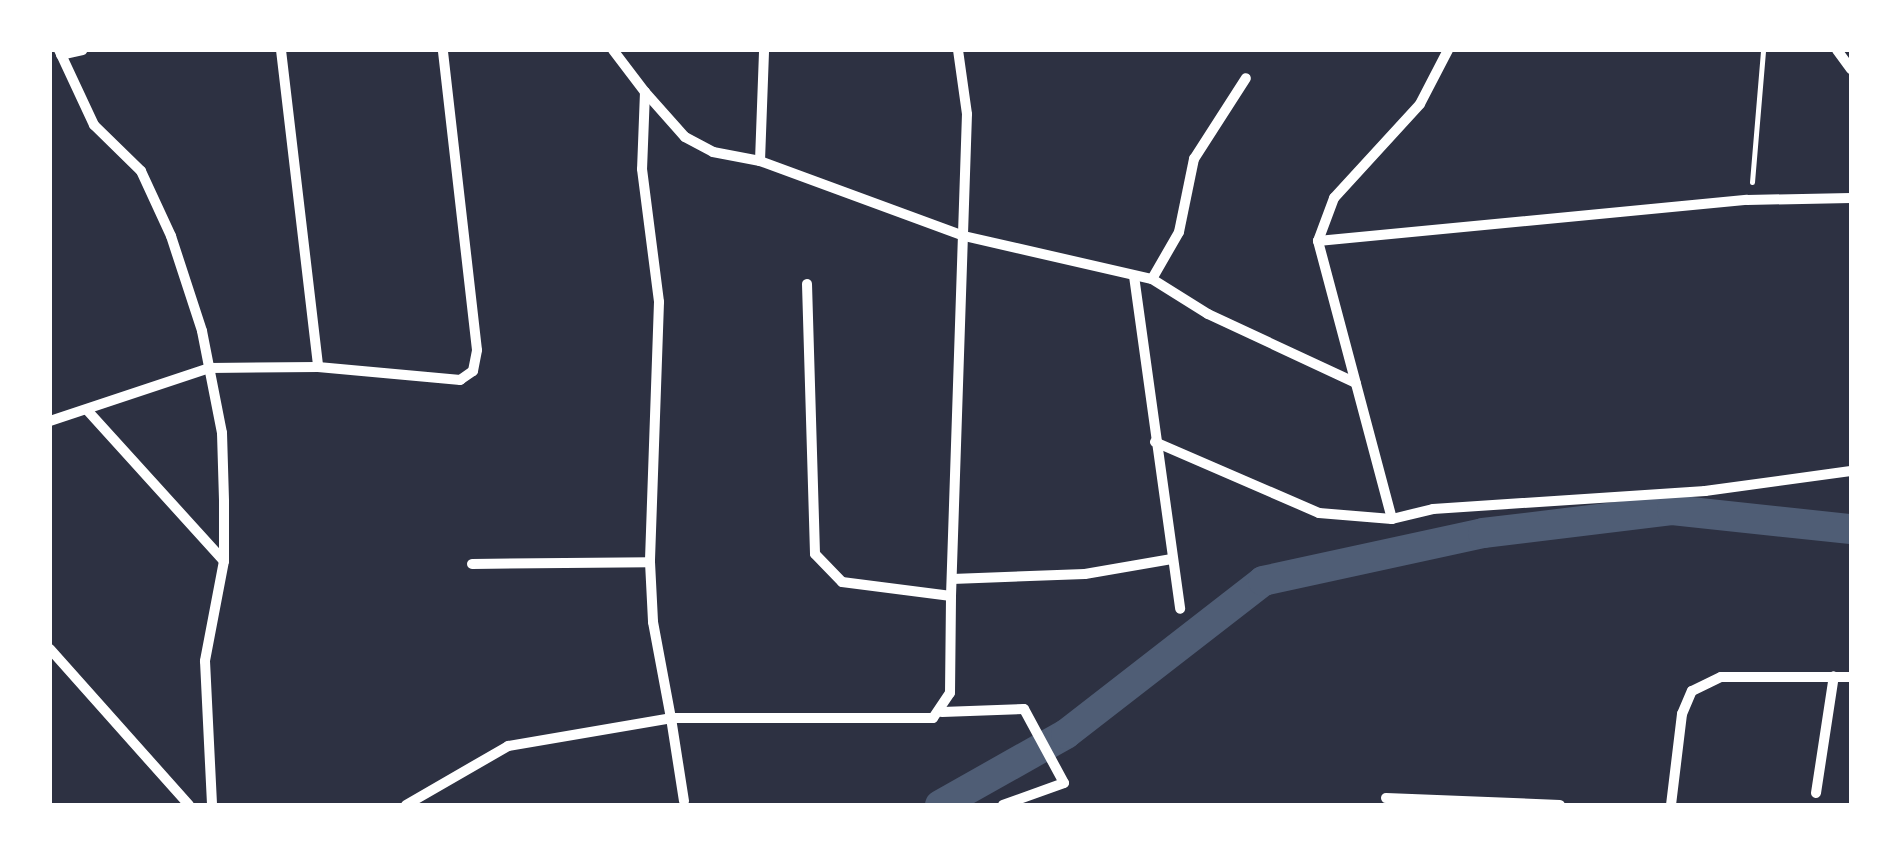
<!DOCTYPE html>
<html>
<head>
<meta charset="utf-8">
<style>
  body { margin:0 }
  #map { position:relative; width:1901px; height:855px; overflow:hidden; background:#2d3142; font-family:"PT Sans",sans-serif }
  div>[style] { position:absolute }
  .canal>* { height:30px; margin:-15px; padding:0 15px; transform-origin:15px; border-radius:15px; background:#4f5d75 }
  .path>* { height:5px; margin:-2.5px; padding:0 2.5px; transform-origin:2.5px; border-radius:2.5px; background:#fff }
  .minor>* { height:10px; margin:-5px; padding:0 5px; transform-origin:5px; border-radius:5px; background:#fff }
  span { translate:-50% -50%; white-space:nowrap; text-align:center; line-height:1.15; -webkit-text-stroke:10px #fff; paint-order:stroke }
  .frame { position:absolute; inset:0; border:52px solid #fff; pointer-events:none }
</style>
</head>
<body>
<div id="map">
  <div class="canal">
    <div style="left:940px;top:805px;width:145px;rotate:-29.4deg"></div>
    <div style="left:1066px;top:734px;width:249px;rotate:-37.8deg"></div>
    <div style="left:1263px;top:581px;width:225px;rotate:-12.3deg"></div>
    <div style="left:1483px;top:533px;width:190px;rotate:-6.9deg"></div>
    <div style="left:1672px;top:510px;width:180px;rotate:6.1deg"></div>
  </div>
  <div class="path">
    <div style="left:1752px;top:182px;width:132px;rotate:-85.2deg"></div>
  </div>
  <div class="minor">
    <div style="left:59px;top:50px;width:83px;rotate:65deg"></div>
    <div style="left:94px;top:125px;width:66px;rotate:44.4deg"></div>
    <div style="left:141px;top:171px;width:72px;rotate:65.2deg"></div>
    <div style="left:171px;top:236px;width:100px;rotate:71.9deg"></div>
    <div style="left:202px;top:331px;width:104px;rotate:78.9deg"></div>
    <div style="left:222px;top:433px;width:69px;rotate:88.3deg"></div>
    <div style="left:224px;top:502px;width:59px;rotate:90deg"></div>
    <div style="left:224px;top:561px;width:102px;rotate:100.8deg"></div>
    <div style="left:205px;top:661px;width:144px;rotate:87.2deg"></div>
    <div style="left:281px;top:50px;width:319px;rotate:83.3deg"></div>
    <div style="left:613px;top:50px;width:53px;rotate:52.7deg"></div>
    <div style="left:645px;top:92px;width:77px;rotate:92.2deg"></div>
    <div style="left:642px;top:169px;width:134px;rotate:82.7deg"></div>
    <div style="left:659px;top:302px;width:260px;rotate:92deg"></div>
    <div style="left:650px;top:562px;width:60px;rotate:87.1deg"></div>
    <div style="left:653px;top:622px;width:98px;rotate:79.4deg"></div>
    <div style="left:671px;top:718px;width:262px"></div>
    <div style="left:933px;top:718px;width:30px;rotate:-56deg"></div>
    <div style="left:950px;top:693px;width:97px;rotate:-89.4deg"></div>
    <div style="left:1837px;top:50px;width:24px;rotate:54deg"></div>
    <div style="left:61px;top:55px;width:22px;rotate:-13deg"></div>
    <div style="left:645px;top:92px;width:60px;rotate:48.4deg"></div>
    <div style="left:685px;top:137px;width:32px;rotate:28deg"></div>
    <div style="left:713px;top:152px;width:48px;rotate:10.8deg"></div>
    <div style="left:760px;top:161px;width:217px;rotate:20.2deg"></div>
    <div style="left:964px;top:236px;width:193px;rotate:12.9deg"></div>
    <div style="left:1152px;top:279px;width:66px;rotate:32deg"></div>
    <div style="left:1208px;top:314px;width:163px;rotate:25deg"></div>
    <div style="left:760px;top:161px;width:111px;rotate:-87.9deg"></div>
    <div style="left:1318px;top:241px;width:431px;rotate:-5.5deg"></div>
    <div style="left:1747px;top:200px;width:104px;rotate:-1.1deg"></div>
    <div style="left:1134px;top:276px;width:336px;rotate:82.1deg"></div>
    <div style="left:1152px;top:279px;width:54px;rotate:-60.1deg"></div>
    <div style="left:1179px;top:232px;width:75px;rotate:-78.4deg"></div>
    <div style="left:1194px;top:159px;width:96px;rotate:-57.3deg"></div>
    <div style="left:807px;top:284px;width:270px;rotate:88.3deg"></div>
    <div style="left:815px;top:554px;width:39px;rotate:46deg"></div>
    <div style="left:842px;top:582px;width:110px;rotate:7.3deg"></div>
    <div style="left:951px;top:596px;width:482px;rotate:-88.1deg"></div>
    <div style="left:967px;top:114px;width:65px;rotate:-98deg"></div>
    <div style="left:87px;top:410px;width:204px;rotate:47.8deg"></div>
    <div style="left:50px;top:421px;width:168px;rotate:-18.4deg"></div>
    <div style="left:209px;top:368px;width:109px;rotate:-0.5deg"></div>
    <div style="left:318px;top:367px;width:143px;rotate:5.2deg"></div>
    <div style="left:460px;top:380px;width:16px;rotate:-35deg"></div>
    <div style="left:473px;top:371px;width:21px;rotate:-79deg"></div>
    <div style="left:477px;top:350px;width:302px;rotate:-96.5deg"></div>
    <div style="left:1155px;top:442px;width:179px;rotate:23.4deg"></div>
    <div style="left:1319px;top:513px;width:73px;rotate:4.7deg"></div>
    <div style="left:1392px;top:519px;width:288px;rotate:-104.9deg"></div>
    <div style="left:1318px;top:241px;width:46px;rotate:-69.6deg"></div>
    <div style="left:1334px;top:198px;width:127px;rotate:-47.5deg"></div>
    <div style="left:1420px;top:104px;width:61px;rotate:-62.6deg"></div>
    <div style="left:1392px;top:519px;width:42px;rotate:-13.7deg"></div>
    <div style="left:1433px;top:509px;width:273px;rotate:-3.8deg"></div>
    <div style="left:1705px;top:491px;width:147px;rotate:-7.8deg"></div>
    <div style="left:472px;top:564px;width:178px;rotate:-0.6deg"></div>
    <div style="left:952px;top:579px;width:133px;rotate:-2.2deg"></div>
    <div style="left:1085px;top:574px;width:88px;rotate:-9.8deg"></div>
    <div style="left:50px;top:649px;width:209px;rotate:48.3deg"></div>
    <div style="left:942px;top:712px;width:82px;rotate:-2.1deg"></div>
    <div style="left:1024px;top:709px;width:84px;rotate:61.6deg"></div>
    <div style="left:1064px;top:783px;width:65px;rotate:160.2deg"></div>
    <div style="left:1816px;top:793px;width:118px;rotate:-81.3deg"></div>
    <div style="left:1386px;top:798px;width:174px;rotate:2.3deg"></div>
    <div style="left:406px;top:805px;width:118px;rotate:-30deg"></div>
    <div style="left:508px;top:746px;width:165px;rotate:-9.7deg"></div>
    <div style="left:671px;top:718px;width:84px;rotate:81.1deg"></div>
    <div style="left:1671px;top:805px;width:92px;rotate:-83.1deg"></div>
    <div style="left:1682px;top:714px;width:25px;rotate:-67deg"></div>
    <div style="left:1692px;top:691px;width:32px;rotate:-26deg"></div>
    <div style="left:1721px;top:677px;width:130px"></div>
  </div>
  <div class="frame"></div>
</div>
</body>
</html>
